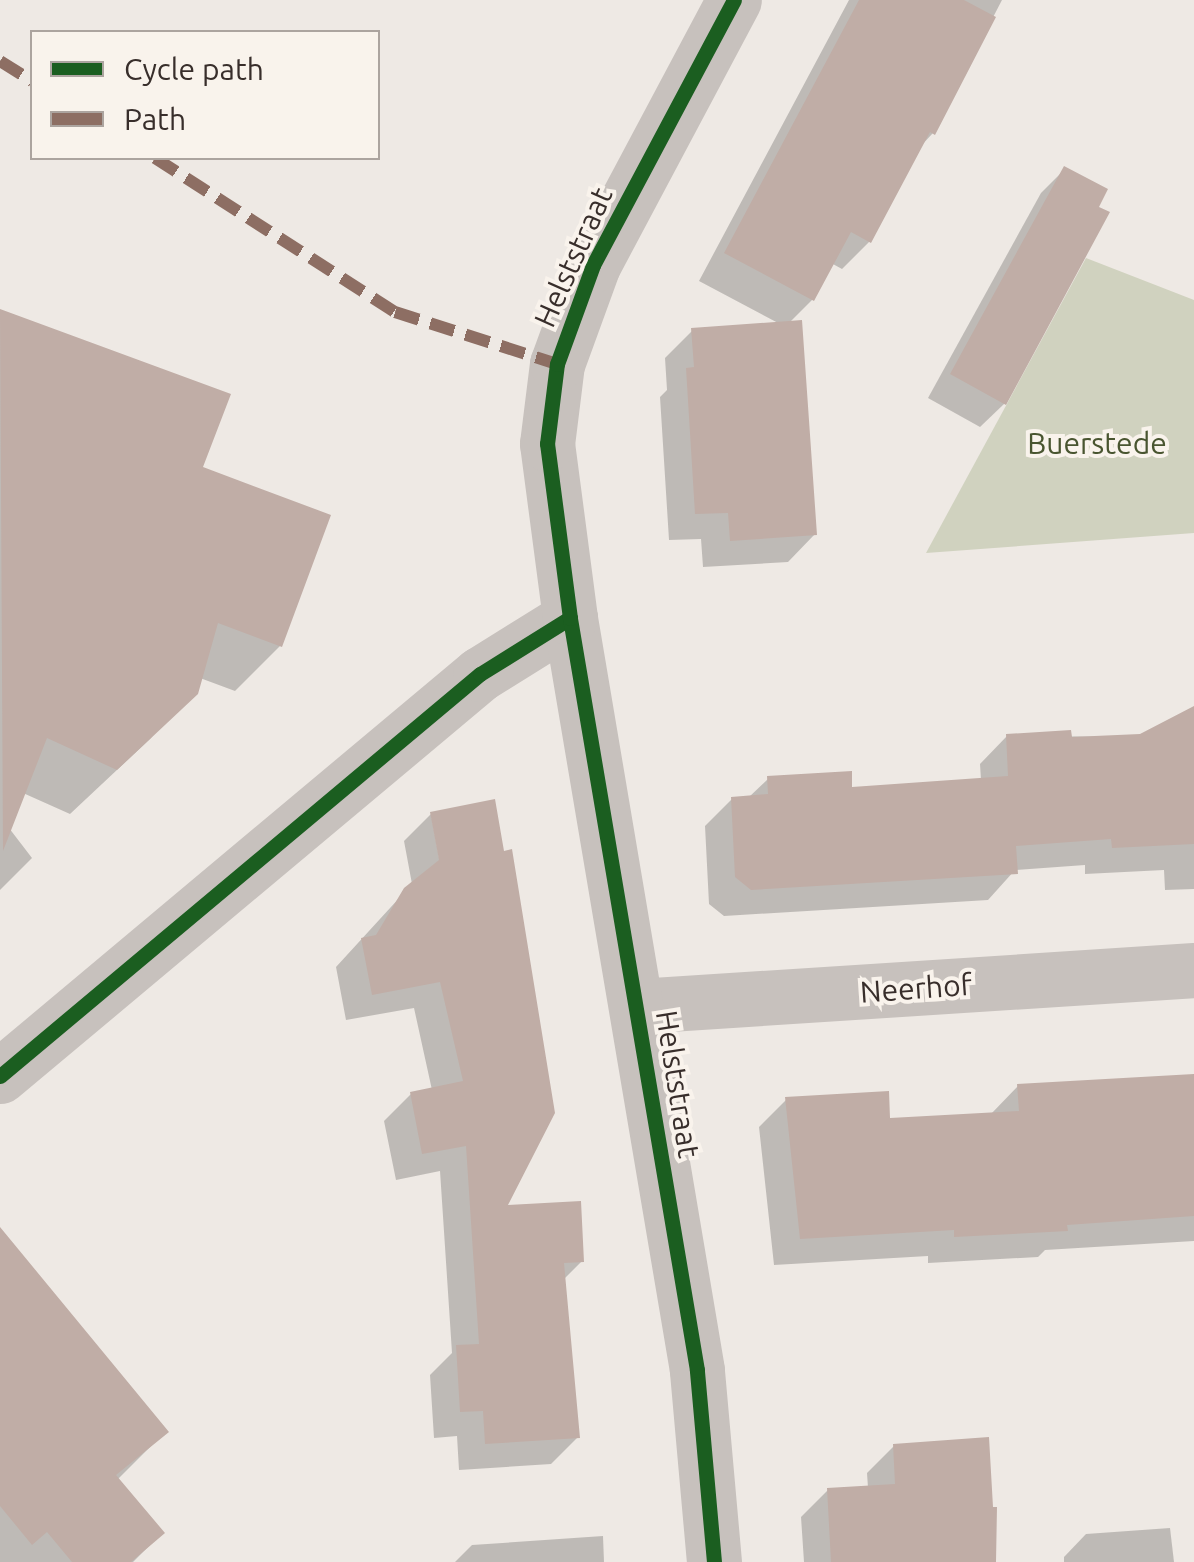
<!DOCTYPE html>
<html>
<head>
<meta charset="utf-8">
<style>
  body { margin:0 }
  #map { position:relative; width:1194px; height:1562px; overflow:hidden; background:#eee9e4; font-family:Ubuntu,sans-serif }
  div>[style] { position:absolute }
  .green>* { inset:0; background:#d0d2bf }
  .shadow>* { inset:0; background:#0003 }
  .building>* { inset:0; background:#c0ada6 }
  .minor>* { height:55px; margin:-27.5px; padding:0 27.5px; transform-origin:27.5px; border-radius:27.5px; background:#c7c1bd }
  .tertiary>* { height:55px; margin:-27.5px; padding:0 27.5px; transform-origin:27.5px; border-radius:27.5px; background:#c7c1bd }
  .quiet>* { height:12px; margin-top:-6px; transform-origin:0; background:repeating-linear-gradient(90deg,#8d6e63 0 25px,transparent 0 37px) }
  .cycleway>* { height:15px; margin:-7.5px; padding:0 7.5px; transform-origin:7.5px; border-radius:7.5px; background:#1b5e20 }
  span { translate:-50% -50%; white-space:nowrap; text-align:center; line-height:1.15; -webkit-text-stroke:8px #f9f3ec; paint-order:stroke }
  .street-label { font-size:30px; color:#382e2b }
  .park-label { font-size:30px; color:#495530 }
  .legend { position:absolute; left:30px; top:30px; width:350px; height:130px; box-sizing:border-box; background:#f9f3ec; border:2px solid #aca49f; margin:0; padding:12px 18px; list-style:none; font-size:30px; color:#382e2b }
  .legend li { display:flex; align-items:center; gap:20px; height:50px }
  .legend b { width:50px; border:2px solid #aca49f }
</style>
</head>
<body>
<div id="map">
  <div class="green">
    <div style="clip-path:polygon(1086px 258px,1194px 300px,1194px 533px,926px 553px)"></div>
  </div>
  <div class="shadow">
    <div style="clip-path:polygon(849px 0,1002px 0,933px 133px,918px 149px,869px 242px,842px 269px,831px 263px,812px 300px,788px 324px,815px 534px,788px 562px,703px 567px,701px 539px,669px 540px,660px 397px,667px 390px,665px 358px,692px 331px,780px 324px,699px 281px)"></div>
    <div style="clip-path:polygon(1065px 169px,1004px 404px,980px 427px,928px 398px,1041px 193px)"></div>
    <div style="clip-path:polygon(0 312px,228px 395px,200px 468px,280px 646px,235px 691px,200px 678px,150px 739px,70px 814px,23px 793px,9px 828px,32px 858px,0 890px)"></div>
    <div style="clip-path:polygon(1194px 721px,1194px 889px,1165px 890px,1164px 870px,1085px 874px,1085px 865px,1015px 870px,988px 900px,724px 916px,709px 904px,705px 826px,732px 799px,748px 798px,768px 779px,850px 789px,981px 780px,980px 764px,1007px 736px,1140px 737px)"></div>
    <div style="clip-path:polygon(431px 814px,504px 1207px,582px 1261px,563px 1280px,578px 1437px,551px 1464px,459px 1470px,457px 1436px,434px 1438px,430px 1375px,452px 1353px,440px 1171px,396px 1180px,384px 1121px,411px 1094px,432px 1090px,414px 1008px,346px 1020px,336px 967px,412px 884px,404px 841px)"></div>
    <div style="clip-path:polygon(1194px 1076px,1194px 1241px,1045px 1250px,1038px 1257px,928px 1263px,928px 1256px,774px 1265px,759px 1127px,786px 1100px,888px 1120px,990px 1115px,1018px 1086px)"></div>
    <div style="clip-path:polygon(0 1277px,165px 1432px,117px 1480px,162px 1533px,133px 1562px,0 1562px)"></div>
    <div style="clip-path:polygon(894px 1446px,992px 1562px,804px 1562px,801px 1517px,828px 1490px,868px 1488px,867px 1473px)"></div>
    <div style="clip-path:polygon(1170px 1528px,1174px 1562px,1064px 1562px,1064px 1557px,1086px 1534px)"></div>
    <div style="clip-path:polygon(603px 1536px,604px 1562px,455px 1562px,472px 1545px)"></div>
  </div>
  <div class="building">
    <div style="clip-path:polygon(859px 0,964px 0,996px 17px,935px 135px,930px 132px,871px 243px,851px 232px,814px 301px,724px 253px)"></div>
    <div style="clip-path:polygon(1064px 166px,1108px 189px,1099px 207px,1110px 212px,1006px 405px,950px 374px)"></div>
    <div style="clip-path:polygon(0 309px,231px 394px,203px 467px,331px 515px,282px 647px,218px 623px,198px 694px,117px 770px,47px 738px,3px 851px)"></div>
    <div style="clip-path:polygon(802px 320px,817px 535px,730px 541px,728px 513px,695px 514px,686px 368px,694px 367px,691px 328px)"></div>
    <div style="clip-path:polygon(1194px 706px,1194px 844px,1112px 848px,1111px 839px,1016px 846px,1018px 874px,751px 890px,735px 877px,731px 797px,768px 794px,767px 776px,852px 771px,852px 787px,1008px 776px,1006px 734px,1071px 730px,1072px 737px,1140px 734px)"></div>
    <div style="clip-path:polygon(495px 799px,504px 851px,512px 849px,555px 1113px,508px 1205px,581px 1201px,584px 1262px,564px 1263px,580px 1438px,485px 1444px,483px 1411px,460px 1412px,456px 1345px,479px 1344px,466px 1146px,422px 1154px,410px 1092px,463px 1081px,440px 982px,372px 995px,361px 938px,376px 935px,404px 888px,439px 860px,430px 812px)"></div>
    <div style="clip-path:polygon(1194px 1074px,1194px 1216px,1067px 1225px,1068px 1231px,954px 1237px,954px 1230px,800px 1239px,785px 1097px,889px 1091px,890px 1118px,1019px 1111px,1017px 1084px)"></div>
    <div style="clip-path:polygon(0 1227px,169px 1432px,116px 1475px,165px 1533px,131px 1562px,72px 1562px,47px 1532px,32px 1545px,0 1506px)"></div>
    <div style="clip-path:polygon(989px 1437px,993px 1507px,997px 1507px,996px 1562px,831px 1562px,827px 1488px,895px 1484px,893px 1444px)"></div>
  </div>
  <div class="minor">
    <div style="left:638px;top:1006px;width:557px;rotate:-3.7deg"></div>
    <div style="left:0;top:1076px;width:626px;rotate:-39.95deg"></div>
    <div style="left:480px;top:674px;width:106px;rotate:-31.9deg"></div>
  </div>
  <div class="tertiary">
    <div style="left:714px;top:1562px;width:193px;rotate:-95.1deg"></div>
    <div style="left:697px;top:1370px;width:763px;rotate:-99.59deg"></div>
    <div style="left:570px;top:618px;width:176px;rotate:-97.5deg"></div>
    <div style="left:547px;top:444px;width:81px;rotate:-82.9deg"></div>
    <div style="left:557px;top:364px;width:105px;rotate:-70deg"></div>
    <div style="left:593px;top:265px;width:300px;rotate:-62deg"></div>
  </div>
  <div class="quiet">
    <div style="left:0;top:61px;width:38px;rotate:32deg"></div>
    <div style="left:155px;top:158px;width:285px;rotate:32.7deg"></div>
    <div style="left:395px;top:312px;width:170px;rotate:17.8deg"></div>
  </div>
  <div class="cycleway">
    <div style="left:0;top:1076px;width:626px;rotate:-39.95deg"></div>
    <div style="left:480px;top:674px;width:106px;rotate:-31.9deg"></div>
    <div style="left:714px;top:1562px;width:193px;rotate:-95.1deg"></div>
    <div style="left:697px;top:1370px;width:763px;rotate:-99.59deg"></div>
    <div style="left:570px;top:618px;width:176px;rotate:-97.5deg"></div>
    <div style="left:547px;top:444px;width:81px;rotate:-82.9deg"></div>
    <div style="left:557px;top:364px;width:105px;rotate:-70deg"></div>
    <div style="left:593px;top:265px;width:300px;rotate:-62deg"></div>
  </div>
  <div class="street-label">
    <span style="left:573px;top:257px;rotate:-66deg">Helststraat</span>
    <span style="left:916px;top:988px;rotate:-4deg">Neerhof</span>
    <span style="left:678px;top:1084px;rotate:81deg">Helststraat</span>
  </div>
  <div class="park-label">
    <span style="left:1097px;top:443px">Buerstede</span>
  </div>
  <ul class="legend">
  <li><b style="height:12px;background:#1b5e20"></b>Cycle path</li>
  <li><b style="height:12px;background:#8d6e63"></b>Path</li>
  </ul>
</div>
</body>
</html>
